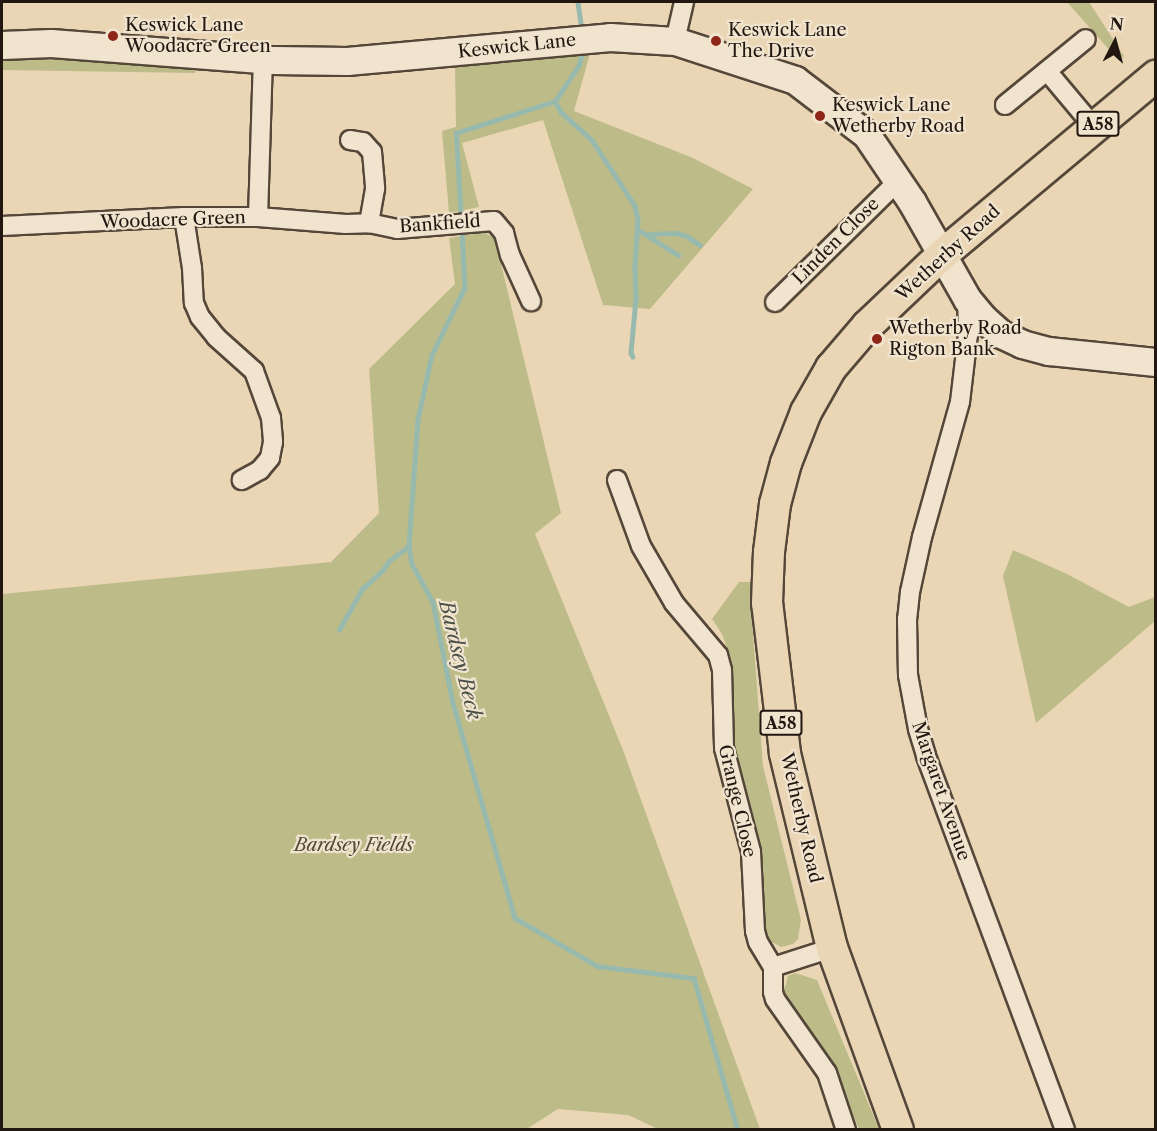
<!DOCTYPE html>
<html>
<head>
<meta charset="utf-8">
<style>
  body { margin:0 }
  #map { position:relative; width:1157px; height:1131px; overflow:hidden; background:#ead6b5; font-family:"Libre Caslon Text",serif }
  div>[style] { position:absolute }
  .green>* { inset:0; background:#bdbc89 }
  .stream>* { height:4.5px; margin:-2.25px; padding:0 2.25px; transform-origin:2.25px; border-radius:2.25px; background:#98b9ad }
  .roads { filter:drop-shadow(2px 0 #544739) drop-shadow(-2px 0 #544739) drop-shadow(0 2px #544739) drop-shadow(0 -2px #544739) }
  .street>* { height:18px; margin:-9px; padding:0 9px; transform-origin:9px; border-radius:9px; background:#f1e4cf }
  .secondary>* { height:27px; margin:-13.5px; padding:0 13.5px; transform-origin:13.5px; border-radius:13.5px; background:#f1e4cf }
  .primary>* { height:30px; margin:-15px; padding:0 15px; transform-origin:15px; border-radius:15px; background:#ead6b5 }
  .dots>* { width:16px; height:16px; translate:-50% -50%; box-sizing:border-box; border:3px solid #f1e4cf; border-radius:50% }
  span { translate:-50% -50%; white-space:nowrap; text-align:center; line-height:1.15; -webkit-text-stroke:4.5px #f1e4cf; paint-order:stroke }
  .shield-label span { padding:2px 4px; background:#f1e4cf; border:2px solid; border-radius:4px; -webkit-text-stroke-width:0 }
  .shield-label { font-size:16px; color:#221710; font-weight:700 }
  .poi-label { font-size:18px; color:#221710 }
  .left { translate:0 -50%; text-align:left }
  .street-label { font-size:18px; color:#221710 }
  .park-label { font-size:18px; color:#504934; font-style:italic }
  .water-label { font-size:20px; color:#4b5047; font-style:italic }
  .frame { position:absolute; inset:0; border:3px solid #221710; pointer-events:none }
  .north { position:absolute; left:1085px; top:12px; width:60px; height:60px; -webkit-text-stroke:4px #f1e4cf; paint-order:stroke; rotate:6deg; font-size:16px; font-weight:700; line-height:24px; text-align:center; color:#221710 }
  .north::after { content:''; display:block; margin:auto; width:21px; height:27px; background:#221710; clip-path:polygon(50% 0,100% 100%,50% 72%,0 100%) }
</style>
</head>
<body>
<div id="map">
  <div class="green">
    <div style="clip-path:polygon(1067px 2px,1089px 2px,1124px 56px,1119px 61px)"></div>
    <div style="clip-path:polygon(591px 50px,574px 111px,693px 158px,753px 189px,650px 309px,603px 305px,543px 120px,462px 143px,479px 207px,449px 213px,442px 131px,456px 127px,455px 65px)"></div>
    <div style="clip-path:polygon(66px 55px,123px 62px,196px 69px,195px 73px,2px 70px,2px 56px)"></div>
    <div style="clip-path:polygon(484px 232px,495px 239px,561px 513px,535px 534px,623px 750px,760px 1129px,658px 1129px,628px 1115px,558px 1109px,525px 1130px,2px 1129px,2px 594px,331px 562px,379px 513px,369px 369px,455px 284px,449px 238px)"></div>
    <div style="clip-path:polygon(1013px 550px,1065px 573px,1129px 607px,1155px 597px,1155px 621px,1036px 723px,1003px 576px)"></div>
    <div style="clip-path:polygon(739px 582px,753px 582px,752px 621px,763px 766px,801px 920px,798px 939px,793px 944px,781px 947px,772px 942px,768px 943px,762px 920px,760px 861px,734px 764px,727px 648px,722px 634px,712px 619px)"></div>
    <div style="clip-path:polygon(795px 973px,817px 980px,879px 1129px,859px 1129px,836px 1074px,785px 999px,780px 989px,785px 987px,788px 976px)"></div>
  </div>
  <div class="stream">
    <div style="left:578px;top:2px;width:29px;rotate:82deg"></div>
    <div style="left:555px;top:101px;width:13px;rotate:61deg"></div>
    <div style="left:561px;top:112px;width:42px;rotate:42.1deg"></div>
    <div style="left:592px;top:140px;width:79px;rotate:56.9deg"></div>
    <div style="left:635px;top:206px;width:14px;rotate:78deg"></div>
    <div style="left:638px;top:220px;width:47px;rotate:93.7deg"></div>
    <div style="left:635px;top:267px;width:32px;rotate:88deg"></div>
    <div style="left:636px;top:299px;width:54px;rotate:95.3deg"></div>
    <div style="left:631px;top:353px;width:4px;rotate:63deg"></div>
    <div style="left:461px;top:221px;width:88px;rotate:-93.3deg"></div>
    <div style="left:456px;top:133px;width:104px;rotate:-17.9deg"></div>
    <div style="left:555px;top:101px;width:43px;rotate:-56.3deg"></div>
    <div style="left:579px;top:65px;width:17px;rotate:-77deg"></div>
    <div style="left:462px;top:229px;width:59px;rotate:87.1deg"></div>
    <div style="left:465px;top:288px;width:75px;rotate:116.2deg"></div>
    <div style="left:432px;top:355px;width:66px;rotate:102.2deg"></div>
    <div style="left:418px;top:420px;width:126px;rotate:94.1deg"></div>
    <div style="left:409px;top:546px;width:18px;rotate:81deg"></div>
    <div style="left:412px;top:564px;width:43px;rotate:61.1deg"></div>
    <div style="left:433px;top:602px;width:103px;rotate:78.8deg"></div>
    <div style="left:453px;top:703px;width:224px;rotate:73.9deg"></div>
    <div style="left:515px;top:918px;width:95px;rotate:30.3deg"></div>
    <div style="left:597px;top:966px;width:98px;rotate:7.1deg"></div>
    <div style="left:694px;top:978px;width:158px;rotate:73.9deg"></div>
    <div style="left:637px;top:229px;width:49px;rotate:32.4deg"></div>
    <div style="left:648px;top:234px;width:28px;rotate:-2deg"></div>
    <div style="left:676px;top:233px;width:11px;rotate:15deg"></div>
    <div style="left:687px;top:236px;width:16px;rotate:35deg"></div>
    <div style="left:339px;top:630px;width:47px;rotate:-60.7deg"></div>
    <div style="left:362px;top:589px;width:27px;rotate:-42deg"></div>
    <div style="left:382px;top:571px;width:12px;rotate:-55deg"></div>
    <div style="left:389px;top:561px;width:25px;rotate:-37deg"></div>
  </div>
  <div class="roads">
    <div class="street">
      <div style="left:675px;top:41px;width:40px;rotate:-77deg"></div>
      <div style="left:1047px;top:71px;width:73px;rotate:50deg"></div>
      <div style="left:1005px;top:105px;width:104px;rotate:-39.2deg"></div>
      <div style="left:350px;top:140px;width:13px;rotate:9deg"></div>
      <div style="left:363px;top:142px;width:13px;rotate:48deg"></div>
      <div style="left:372px;top:152px;width:37px;rotate:85deg"></div>
      <div style="left:375px;top:189px;width:35px;rotate:100deg"></div>
      <div style="left:184px;top:217px;width:52px;rotate:81.1deg"></div>
      <div style="left:192px;top:268px;width:35px;rotate:87deg"></div>
      <div style="left:194px;top:303px;width:15px;rotate:67deg"></div>
      <div style="left:200px;top:317px;width:26px;rotate:51deg"></div>
      <div style="left:216px;top:337px;width:51px;rotate:41.8deg"></div>
      <div style="left:254px;top:371px;width:50px;rotate:70.1deg"></div>
      <div style="left:271px;top:418px;width:24px;rotate:85deg"></div>
      <div style="left:273px;top:442px;width:16px;rotate:101deg"></div>
      <div style="left:270px;top:458px;width:16px;rotate:130deg"></div>
      <div style="left:260px;top:470px;width:21px;rotate:151deg"></div>
      <div style="left:258px;top:217px;width:88px;rotate:4.5deg"></div>
      <div style="left:346px;top:224px;width:23px;rotate:-2deg"></div>
      <div style="left:369px;top:223px;width:29px;rotate:12deg"></div>
      <div style="left:397px;top:229px;width:97px;rotate:-4.7deg"></div>
      <div style="left:494px;top:221px;width:16px;rotate:50deg"></div>
      <div style="left:504px;top:233px;width:23px;rotate:75deg"></div>
      <div style="left:510px;top:255px;width:51px;rotate:65.5deg"></div>
      <div style="left:2px;top:226px;width:182px;rotate:-2.8deg"></div>
      <div style="left:184px;top:217px;width:74px"></div>
      <div style="left:258px;top:217px;width:158px;rotate:-88.2deg"></div>
      <div style="left:967px;top:299px;width:35px;rotate:88deg"></div>
      <div style="left:968px;top:334px;width:68px;rotate:96.7deg"></div>
      <div style="left:960px;top:402px;width:140px;rotate:105.7deg"></div>
      <div style="left:922px;top:537px;width:56px;rotate:102.3deg"></div>
      <div style="left:910px;top:592px;width:27px;rotate:96deg"></div>
      <div style="left:907px;top:619px;width:56px;rotate:89deg"></div>
      <div style="left:908px;top:675px;width:55px;rotate:79.5deg"></div>
      <div style="left:918px;top:729px;width:28px;rotate:73deg"></div>
      <div style="left:926px;top:756px;width:399px;rotate:69.6deg"></div>
      <div style="left:775px;top:302px;width:173px;rotate:-44.5deg"></div>
      <div style="left:617px;top:480px;width:70px;rotate:70deg"></div>
      <div style="left:641px;top:546px;width:66px;rotate:59.9deg"></div>
      <div style="left:674px;top:603px;width:68px;rotate:49.8deg"></div>
      <div style="left:718px;top:655px;width:16px;rotate:75deg"></div>
      <div style="left:722px;top:670px;width:78px;rotate:88.5deg"></div>
      <div style="left:724px;top:748px;width:107px;rotate:75.4deg"></div>
      <div style="left:751px;top:852px;width:79px;rotate:87.1deg"></div>
      <div style="left:755px;top:931px;width:11px;rotate:75deg"></div>
      <div style="left:758px;top:942px;width:29px;rotate:59deg"></div>
      <div style="left:773px;top:967px;width:25px;rotate:90deg"></div>
      <div style="left:773px;top:992px;width:7px;rotate:74deg"></div>
      <div style="left:775px;top:999px;width:90px;rotate:54.9deg"></div>
      <div style="left:827px;top:1073px;width:60px;rotate:71.6deg"></div>
      <div style="left:773px;top:967px;width:62px;rotate:-17.9deg"></div>
    </div>
    <div class="secondary">
      <div style="left:2px;top:45px;width:49px;rotate:-2.3deg"></div>
      <div style="left:51px;top:43px;width:223px;rotate:4.4deg"></div>
      <div style="left:273px;top:60px;width:74px;rotate:0.8deg"></div>
      <div style="left:347px;top:61px;width:264px;rotate:-5.2deg"></div>
      <div style="left:610px;top:37px;width:65px;rotate:3.5deg"></div>
      <div style="left:675px;top:41px;width:126px;rotate:18deg"></div>
      <div style="left:795px;top:80px;width:89px;rotate:37.3deg"></div>
      <div style="left:866px;top:134px;width:82px;rotate:55.9deg"></div>
      <div style="left:912px;top:202px;width:112px;rotate:60.4deg"></div>
      <div style="left:967px;top:299px;width:25px;rotate:50deg"></div>
      <div style="left:983px;top:318px;width:24px;rotate:42deg"></div>
      <div style="left:1001px;top:334px;width:23px;rotate:25deg"></div>
      <div style="left:1022px;top:344px;width:28px;rotate:15deg"></div>
      <div style="left:1049px;top:351px;width:108px;rotate:5.9deg"></div>
    </div>
    <div class="primary">
      <div style="left:898px;top:1130px;width:194px;rotate:-109.9deg"></div>
      <div style="left:832px;top:948px;width:201px;rotate:-103.6deg"></div>
      <div style="left:785px;top:753px;width:151px;rotate:-96.8deg"></div>
      <div style="left:767px;top:603px;width:51px;rotate:-87.8deg"></div>
      <div style="left:769px;top:552px;width:48px;rotate:-82.9deg"></div>
      <div style="left:775px;top:504px;width:42px;rotate:-75deg"></div>
      <div style="left:786px;top:463px;width:55px;rotate:-68.6deg"></div>
      <div style="left:806px;top:412px;width:51px;rotate:-60.4deg"></div>
      <div style="left:831px;top:368px;width:55px;rotate:-49.4deg"></div>
      <div style="left:867px;top:326px;width:105px;rotate:-43.5deg"></div>
      <div style="left:943px;top:254px;width:278px;rotate:-39.9deg"></div>
    </div>
  </div>
  <div class="dots">
    <div style="left:113px;top:36px;background:#8f2418"></div>
    <div style="left:716px;top:41px;background:#8f2418"></div>
    <div style="left:820px;top:116px;background:#8f2418"></div>
    <div style="left:877px;top:339px;background:#8f2418"></div>
  </div>
  <div class="shield-label">
    <span style="left:1098px;top:124px">A58</span>
    <span style="left:781px;top:723px">A58</span>
  </div>
  <div class="poi-label">
    <span class="left" style="left:125px;top:36px">Keswick Lane<br>Woodacre Green</span>
    <span class="left" style="left:728px;top:41px">Keswick Lane<br>The Drive</span>
    <span class="left" style="left:832px;top:116px">Keswick Lane<br>Wetherby Road</span>
    <span class="left" style="left:889px;top:339px">Wetherby Road<br>Rigton Bank</span>
  </div>
  <div class="street-label">
    <span style="left:517px;top:46px;rotate:-6deg">Keswick Lane</span>
    <span style="left:173px;top:220px;rotate:-2deg">Woodacre Green</span>
    <span style="left:440px;top:224px;rotate:-4deg">Bankfield</span>
    <span style="left:836px;top:241px;rotate:-45deg">Linden Close</span>
    <span style="left:948px;top:253px;rotate:-42deg">Wetherby Road</span>
    <span style="left:941px;top:791px;rotate:71deg">Margaret Avenue</span>
    <span style="left:737px;top:801px;rotate:77deg">Grange Close</span>
    <span style="left:801px;top:818px;rotate:77deg">Wetherby Road</span>
  </div>
  <div class="park-label">
    <span style="left:354px;top:845px">Bardsey Fields</span>
  </div>
  <div class="water-label">
    <span style="left:460px;top:660px;rotate:76deg">Bardsey Beck</span>
  </div>
  <div class="frame"></div>
  <div class="north">N</div>
</div>
</body>
</html>
